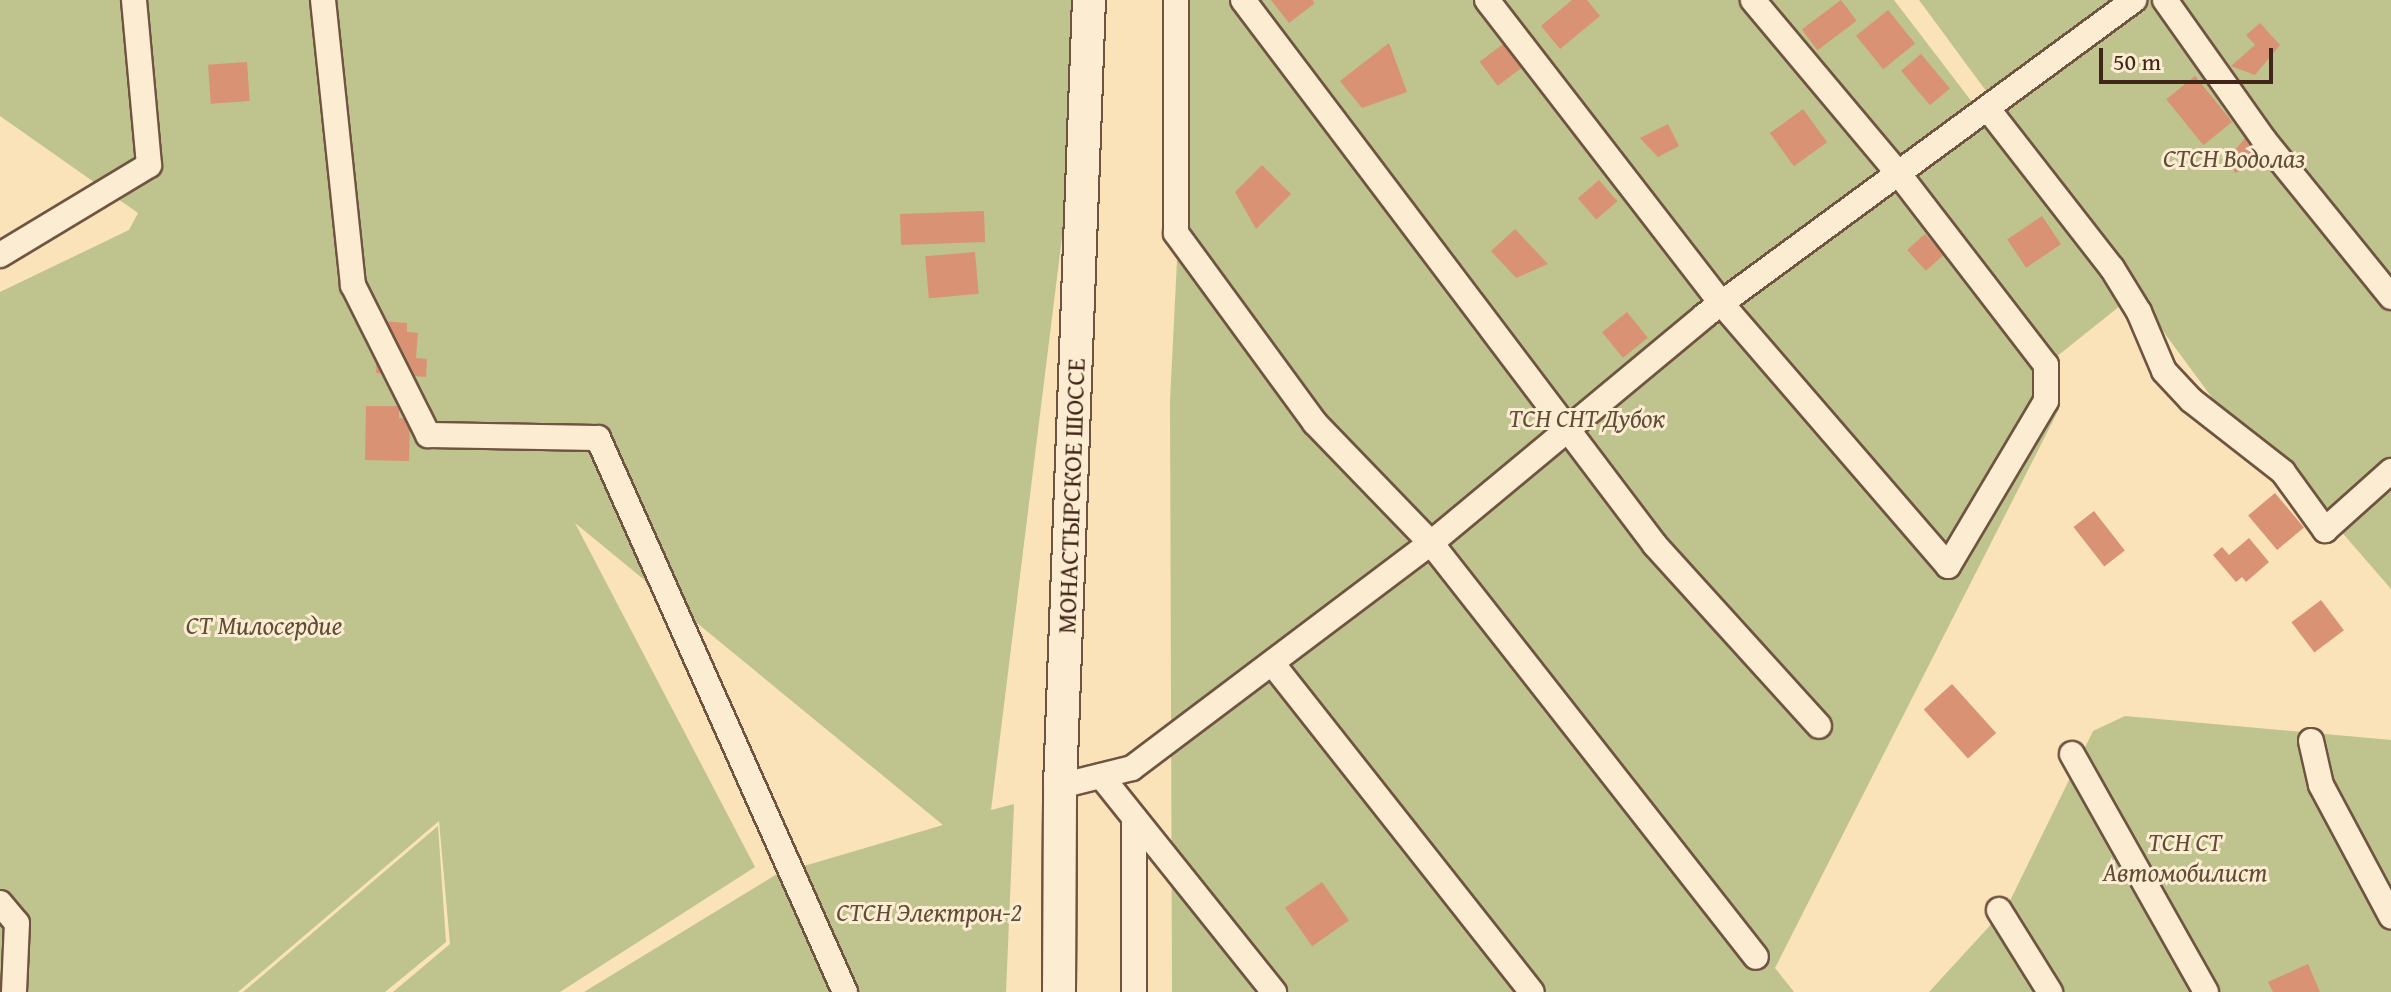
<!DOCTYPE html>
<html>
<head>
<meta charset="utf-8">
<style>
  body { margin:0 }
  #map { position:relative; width:2391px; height:992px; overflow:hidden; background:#fae2b9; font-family:"Gentium Book Plus",serif }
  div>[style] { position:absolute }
  .green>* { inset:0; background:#bfc38e }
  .building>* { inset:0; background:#d99273; transform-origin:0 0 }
  .roads { filter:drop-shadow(2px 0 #705441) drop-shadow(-2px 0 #705441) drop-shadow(0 2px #705441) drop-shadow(0 -2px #705441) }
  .minor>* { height:24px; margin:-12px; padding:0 12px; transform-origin:12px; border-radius:12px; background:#fcecd2 }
  .secondary>* { height:32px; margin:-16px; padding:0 16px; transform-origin:16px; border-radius:16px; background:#fcecd2 }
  span { translate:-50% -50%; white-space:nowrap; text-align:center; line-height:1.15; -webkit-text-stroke:6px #fcecd2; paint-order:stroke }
  .park-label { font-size:26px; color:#614c36; font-style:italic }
  .street-label { font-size:26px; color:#422519 }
  .scale { position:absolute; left:2099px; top:48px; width:174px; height:36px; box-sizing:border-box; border:4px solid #422519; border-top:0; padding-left:10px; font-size:24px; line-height:28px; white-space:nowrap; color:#422519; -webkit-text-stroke:6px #fcecd2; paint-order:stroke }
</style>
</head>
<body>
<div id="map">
  <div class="green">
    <div style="clip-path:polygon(0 0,1086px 0,1090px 11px,991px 810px,1014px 804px,1006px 992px,584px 992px,777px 874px,943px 825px,575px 523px,755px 867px,560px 992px,393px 992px,450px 944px,439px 821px,238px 992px,0 992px,0 292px,129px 230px,138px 213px,0 116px)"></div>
    <div style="clip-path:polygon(1190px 0,1894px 0,2125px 302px,2051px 361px,2059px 409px,1775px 968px,1794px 992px,1172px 992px,1170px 401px)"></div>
    <div style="clip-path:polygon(1919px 0,2391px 0,2391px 473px,2314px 536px)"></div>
    <div style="clip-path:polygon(2391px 485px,2391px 589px,2339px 529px)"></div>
    <div style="clip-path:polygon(2125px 716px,2391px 740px,2391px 992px,1929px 992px,2007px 907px,2093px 731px)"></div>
    <div style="clip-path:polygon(438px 826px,446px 942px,385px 992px,243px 992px)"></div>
  </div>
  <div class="building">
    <div style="clip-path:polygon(1271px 0,1313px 0,1314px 4px,1289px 23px)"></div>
    <div style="clip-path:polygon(1572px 0,1587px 0,1600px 16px,1560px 49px,1541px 26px)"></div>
    <div style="left:1841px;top:0;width:26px;height:49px;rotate:53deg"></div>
    <div style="left:1888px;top:10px;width:43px;height:41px;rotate:51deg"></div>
    <div style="clip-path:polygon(2260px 23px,2280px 45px,2255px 75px,2231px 66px,2255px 45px,2246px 35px)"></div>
    <div style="left:1506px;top:42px;width:30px;height:33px;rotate:53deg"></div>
    <div style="clip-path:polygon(1389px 43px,1407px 92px,1362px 108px,1340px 81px)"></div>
    <div style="left:1921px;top:54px;width:45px;height:26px;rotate:50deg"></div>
    <div style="left:247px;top:62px;width:39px;height:39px;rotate:86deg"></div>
    <div style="left:2195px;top:76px;width:59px;height:37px;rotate:51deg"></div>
    <div style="left:1803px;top:109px;width:41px;height:41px;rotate:54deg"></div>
    <div style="clip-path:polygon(1668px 124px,1679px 146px,1658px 157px,1640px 138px)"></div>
    <div style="clip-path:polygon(2245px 138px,2270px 158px,2235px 173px,2228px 159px)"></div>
    <div style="clip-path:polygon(1262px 165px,1291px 194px,1256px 229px,1235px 192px)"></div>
    <div style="left:1599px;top:180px;width:28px;height:28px;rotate:49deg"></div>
    <div style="left:984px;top:211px;width:31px;height:84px;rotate:88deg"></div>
    <div style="left:2042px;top:216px;width:34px;height:42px;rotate:56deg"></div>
    <div style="clip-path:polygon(1515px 229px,1548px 264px,1516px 278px,1491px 251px)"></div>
    <div style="left:1925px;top:234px;width:28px;height:24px;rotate:48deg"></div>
    <div style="left:975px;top:252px;width:42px;height:50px;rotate:85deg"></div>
    <div style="left:1627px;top:312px;width:33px;height:32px;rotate:51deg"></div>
    <div style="clip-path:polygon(379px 321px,407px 323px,407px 332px,418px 333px,416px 358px,427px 359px,426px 377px,376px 373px)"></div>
    <div style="clip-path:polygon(366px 406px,399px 406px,399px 418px,410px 419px,409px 461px,365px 460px)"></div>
    <div style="left:2275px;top:493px;width:45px;height:35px;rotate:50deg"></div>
    <div style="left:2094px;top:511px;width:50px;height:26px;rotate:52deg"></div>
    <div style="clip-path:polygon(2249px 538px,2269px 562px,2246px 582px,2242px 577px,2236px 582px,2213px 555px,2222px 547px,2229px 555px)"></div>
    <div style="left:2321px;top:600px;width:38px;height:37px;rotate:53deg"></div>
    <div style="left:1952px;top:684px;width:66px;height:38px;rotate:48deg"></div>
    <div style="left:1322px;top:882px;width:47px;height:45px;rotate:55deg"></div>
    <div style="clip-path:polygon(2308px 964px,2320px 992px,2273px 992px,2268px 982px)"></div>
  </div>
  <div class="roads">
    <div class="minor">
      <div style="left:323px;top:0;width:287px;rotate:84deg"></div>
      <div style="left:353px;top:285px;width:168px;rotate:63.4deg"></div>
      <div style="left:428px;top:435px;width:170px;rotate:1deg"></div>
      <div style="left:598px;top:438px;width:607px;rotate:65.97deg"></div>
      <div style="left:1176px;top:0;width:233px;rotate:90deg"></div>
      <div style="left:1176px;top:233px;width:235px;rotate:53.8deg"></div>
      <div style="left:1315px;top:423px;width:167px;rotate:46deg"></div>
      <div style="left:1431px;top:543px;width:526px;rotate:51.87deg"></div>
      <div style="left:1243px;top:0;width:683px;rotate:52.91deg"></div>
      <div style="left:1655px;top:545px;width:244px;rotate:47.8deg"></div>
      <div style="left:1487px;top:0;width:384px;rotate:52.3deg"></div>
      <div style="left:1722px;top:304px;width:346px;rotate:49.2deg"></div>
      <div style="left:1948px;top:566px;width:192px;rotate:-59.3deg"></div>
      <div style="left:2046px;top:401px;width:36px;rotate:-90deg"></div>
      <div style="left:2046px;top:365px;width:242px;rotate:-127.6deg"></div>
      <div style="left:1898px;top:173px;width:226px;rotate:-130deg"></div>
      <div style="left:2165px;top:0;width:171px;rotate:54.7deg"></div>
      <div style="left:2264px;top:140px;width:202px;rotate:51deg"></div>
      <div style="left:1988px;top:109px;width:202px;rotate:52.1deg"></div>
      <div style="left:2112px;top:268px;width:52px;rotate:58.5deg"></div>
      <div style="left:2139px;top:312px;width:64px;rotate:67deg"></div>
      <div style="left:2164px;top:371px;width:40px;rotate:47deg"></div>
      <div style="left:2191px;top:400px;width:117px;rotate:38deg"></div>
      <div style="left:2283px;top:472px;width:72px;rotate:54.1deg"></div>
      <div style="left:2325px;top:530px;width:89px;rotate:-41.8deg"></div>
      <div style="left:0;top:255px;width:174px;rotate:-31.1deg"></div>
      <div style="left:149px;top:165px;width:166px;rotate:-95.2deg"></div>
      <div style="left:1272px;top:663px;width:419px;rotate:51.7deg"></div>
      <div style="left:2311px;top:741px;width:45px;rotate:77.2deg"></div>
      <div style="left:2321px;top:785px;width:149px;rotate:61.9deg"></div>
      <div style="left:2072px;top:754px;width:273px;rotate:60.6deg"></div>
      <div style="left:1101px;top:776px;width:277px;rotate:51.3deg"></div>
      <div style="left:1060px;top:786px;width:74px;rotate:-14deg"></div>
      <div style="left:1132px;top:768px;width:374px;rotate:-37deg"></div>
      <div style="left:1431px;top:543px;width:355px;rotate:-39.7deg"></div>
      <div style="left:1704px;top:316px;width:534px;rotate:-36.31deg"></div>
      <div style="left:0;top:903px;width:26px;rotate:50deg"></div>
      <div style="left:17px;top:923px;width:69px;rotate:92.5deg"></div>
      <div style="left:1999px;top:910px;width:97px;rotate:58.1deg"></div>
      <div style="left:1134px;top:992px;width:174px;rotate:-90deg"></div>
    </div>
    <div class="secondary">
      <div style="left:1059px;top:992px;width:206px;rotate:-89.7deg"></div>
      <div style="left:1060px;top:786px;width:787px;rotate:-87.89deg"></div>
    </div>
  </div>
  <div class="park-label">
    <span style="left:2234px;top:158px">СТСН Водолаз</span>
    <span style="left:1587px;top:418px">ТСН СНТ Дубок</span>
    <span style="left:264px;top:625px">СТ Милосердие</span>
    <span style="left:2185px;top:857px">ТСН СТ<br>Автомобилист</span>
    <span style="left:929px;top:912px">СТСН Электрон-2</span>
  </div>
  <div class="street-label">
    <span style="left:1071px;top:496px;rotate:-88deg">МОНАСТЫРСКОЕ ШОССЕ</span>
  </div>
  <div class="scale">50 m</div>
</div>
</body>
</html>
